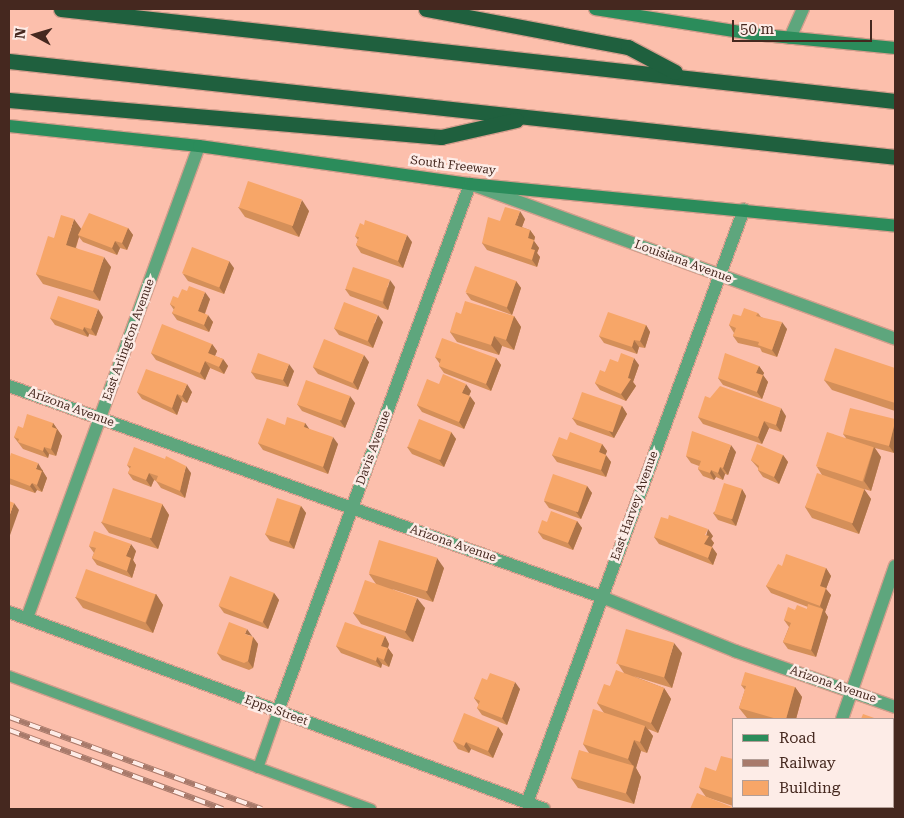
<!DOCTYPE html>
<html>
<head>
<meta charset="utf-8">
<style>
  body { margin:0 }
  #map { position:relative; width:904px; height:818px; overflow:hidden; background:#fcbfac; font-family:"Roboto Serif",serif }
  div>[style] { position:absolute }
  .roads { filter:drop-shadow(1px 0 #d49e8d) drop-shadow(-1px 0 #d49e8d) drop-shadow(0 1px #d49e8d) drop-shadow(0 -1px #d49e8d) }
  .lane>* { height:10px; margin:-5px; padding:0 5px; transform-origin:5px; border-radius:5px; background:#5ea67d }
  .street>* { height:12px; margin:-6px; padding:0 6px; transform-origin:6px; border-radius:6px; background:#5ea67d }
  .secondary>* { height:12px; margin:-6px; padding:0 6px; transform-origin:6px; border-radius:6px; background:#2b8c5b }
  .highway>* { height:15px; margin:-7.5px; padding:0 7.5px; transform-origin:7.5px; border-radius:7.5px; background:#1f603e }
  .rail>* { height:5.5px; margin-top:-2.75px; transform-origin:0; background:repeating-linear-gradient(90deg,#fdece7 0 11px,#a87a6b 0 22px); box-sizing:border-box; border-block:1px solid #a87a6b }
  .wall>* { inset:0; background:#d48f59 }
  .shaded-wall>* { inset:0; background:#ad7449 }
  .building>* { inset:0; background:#f7a668; transform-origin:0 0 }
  span { translate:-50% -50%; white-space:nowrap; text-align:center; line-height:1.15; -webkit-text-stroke:5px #fdece7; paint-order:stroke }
  .street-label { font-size:12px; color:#45281f }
  .frame { position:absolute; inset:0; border:10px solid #45281f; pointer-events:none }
  .legend { position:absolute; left:732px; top:718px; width:162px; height:90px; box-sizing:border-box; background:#fdece7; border:1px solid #b39e97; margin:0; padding:6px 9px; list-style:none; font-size:15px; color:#45281f }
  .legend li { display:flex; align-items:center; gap:10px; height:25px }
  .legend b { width:25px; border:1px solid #b39e97 }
  .north { position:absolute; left:10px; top:10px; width:50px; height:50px; -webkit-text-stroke:4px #fdece7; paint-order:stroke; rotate:276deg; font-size:14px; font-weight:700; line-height:20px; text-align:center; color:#45281f }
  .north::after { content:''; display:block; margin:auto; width:18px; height:22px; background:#45281f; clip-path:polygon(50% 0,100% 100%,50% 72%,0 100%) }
  .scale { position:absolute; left:732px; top:20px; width:140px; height:22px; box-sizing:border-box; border:2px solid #45281f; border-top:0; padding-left:6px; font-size:15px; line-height:18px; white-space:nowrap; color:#45281f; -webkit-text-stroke:4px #fdece7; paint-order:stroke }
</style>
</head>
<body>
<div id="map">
  <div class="roads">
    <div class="lane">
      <div style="left:9px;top:676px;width:386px;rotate:20.2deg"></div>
      <div style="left:258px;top:768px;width:60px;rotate:-70.7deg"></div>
    </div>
    <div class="street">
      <div style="left:790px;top:38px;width:32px;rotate:-66deg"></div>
      <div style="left:9px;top:386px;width:629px;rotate:19.59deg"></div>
      <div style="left:602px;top:597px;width:144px;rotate:22.1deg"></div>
      <div style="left:735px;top:651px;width:170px;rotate:19.3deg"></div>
      <div style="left:9px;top:612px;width:570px;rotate:20.21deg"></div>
      <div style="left:27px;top:618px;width:502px;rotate:-69.98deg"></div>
      <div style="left:278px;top:711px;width:561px;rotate:-69.98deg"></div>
      <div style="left:470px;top:184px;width:452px;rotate:20deg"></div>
      <div style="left:842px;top:719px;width:162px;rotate:-70.9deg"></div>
      <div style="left:527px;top:803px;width:632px;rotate:-69.93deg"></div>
      <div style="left:809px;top:809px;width:2px;rotate:-63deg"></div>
    </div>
    <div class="secondary">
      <div style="left:595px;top:9px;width:160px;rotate:9deg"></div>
      <div style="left:753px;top:34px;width:143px;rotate:5.6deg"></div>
      <div style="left:9px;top:126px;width:191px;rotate:6deg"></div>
      <div style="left:199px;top:146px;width:274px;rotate:8deg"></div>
      <div style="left:470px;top:184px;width:427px;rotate:5.6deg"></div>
    </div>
    <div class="highway">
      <div style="left:61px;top:9px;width:839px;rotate:6.29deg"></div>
      <div style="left:426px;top:9px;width:206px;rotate:10.7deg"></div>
      <div style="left:628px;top:47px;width:53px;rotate:28deg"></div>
      <div style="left:9px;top:61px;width:891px;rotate:6.18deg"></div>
      <div style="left:9px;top:100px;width:434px;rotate:4.9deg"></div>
      <div style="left:441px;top:137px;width:77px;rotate:-12.8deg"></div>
    </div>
  </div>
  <div class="rail">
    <div style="left:9px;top:717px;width:269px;rotate:20deg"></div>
    <div style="left:9px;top:730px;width:228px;rotate:20.3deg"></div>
  </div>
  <div class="wall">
    <div style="clip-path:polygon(238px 207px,309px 211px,299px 237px,245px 217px)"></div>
    <div style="clip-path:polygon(525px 219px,522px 227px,530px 230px,535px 237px,534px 241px,539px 248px,537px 253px,540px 257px,537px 267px,487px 250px,482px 243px,500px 221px)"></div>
    <div style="clip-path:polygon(128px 228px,133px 235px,127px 250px,120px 248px,117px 255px,83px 242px,79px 237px,76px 248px,111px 267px,100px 301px,43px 284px,36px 274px,54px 238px,81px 229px)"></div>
    <div style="clip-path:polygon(355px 236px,412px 242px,403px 268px,361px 253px,356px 245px,358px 240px)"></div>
    <div style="clip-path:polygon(234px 268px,224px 294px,188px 281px,183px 274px)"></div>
    <div style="clip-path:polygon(516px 281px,521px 288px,512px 315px,471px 300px,466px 293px)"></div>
    <div style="clip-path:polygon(395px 287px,388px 310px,350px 296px,345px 289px)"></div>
    <div style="clip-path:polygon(178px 298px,210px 299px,205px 314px,213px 322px,209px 332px,177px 320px,172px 313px,174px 310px,170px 304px)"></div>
    <div style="clip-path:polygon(758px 313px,761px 317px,787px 329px,777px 357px,762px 352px,760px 348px,738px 343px,733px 336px,734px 333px,729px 325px,741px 316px)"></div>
    <div style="clip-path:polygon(461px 314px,514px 316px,521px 327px,514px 350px,502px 346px,499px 355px,457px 342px,450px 332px)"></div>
    <div style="clip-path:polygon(103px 317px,96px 336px,89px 334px,88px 337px,55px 325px,50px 318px)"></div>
    <div style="clip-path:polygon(383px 322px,373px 348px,339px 335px,334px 328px)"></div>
    <div style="clip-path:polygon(646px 325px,650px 332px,645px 348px,639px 347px,637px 354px,604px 343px,599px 336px)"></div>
    <div style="clip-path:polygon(212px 344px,217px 351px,215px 356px,223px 359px,228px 366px,224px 374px,210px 368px,205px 380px,156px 360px,151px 353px)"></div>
    <div style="clip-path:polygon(435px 357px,496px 358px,501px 365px,491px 391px,444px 373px,439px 366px,440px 364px)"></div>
    <div style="clip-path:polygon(369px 362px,358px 390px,318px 374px,313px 367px)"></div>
    <div style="clip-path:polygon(618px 362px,639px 365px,633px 382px,636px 386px,626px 401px,600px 390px,595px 383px,605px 372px)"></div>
    <div style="clip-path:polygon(759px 366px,764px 373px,763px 375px,768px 382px,762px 399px,723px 385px,718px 378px)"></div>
    <div style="clip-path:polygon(895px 368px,895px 411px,832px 390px,824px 380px)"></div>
    <div style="clip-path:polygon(294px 371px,288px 387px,256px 379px,251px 372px)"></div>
    <div style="clip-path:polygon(439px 384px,471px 391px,469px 396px,475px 403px,464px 429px,422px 412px,417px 405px)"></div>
    <div style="clip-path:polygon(137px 392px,192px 392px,187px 403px,182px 401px,177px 415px,142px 399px)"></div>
    <div style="clip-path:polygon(355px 403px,345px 428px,302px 411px,297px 404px)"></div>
    <div style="clip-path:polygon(622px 406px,627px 414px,614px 438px,577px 425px,572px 418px)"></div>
    <div style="clip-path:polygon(786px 416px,781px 432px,769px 428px,762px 444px,703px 424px,698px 417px)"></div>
    <div style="clip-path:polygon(895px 419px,895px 449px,894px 453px,875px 448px,881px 457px,871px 491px,864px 489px,871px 499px,859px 534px,812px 518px,805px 507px,822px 475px,817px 467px,846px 438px,843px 434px)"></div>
    <div style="clip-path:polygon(53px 423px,62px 436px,56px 456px,49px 454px,48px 458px,23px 449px,14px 437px,23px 428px)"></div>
    <div style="clip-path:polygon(305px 423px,309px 429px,338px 444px,328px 474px,263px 450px,258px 443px,285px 425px)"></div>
    <div style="clip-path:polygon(451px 432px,456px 439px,444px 467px,412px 454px,407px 447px)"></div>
    <div style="clip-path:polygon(567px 440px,602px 444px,607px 451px,605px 455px,611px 462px,606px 477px,557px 462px,552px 455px)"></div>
    <div style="clip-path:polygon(736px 452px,728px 475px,725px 474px,723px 480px,716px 477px,714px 480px,703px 476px,698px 469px,699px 466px,691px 463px,686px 456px)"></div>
    <div style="clip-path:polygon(783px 455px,788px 462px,779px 484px,763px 477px,758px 470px,758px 468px,751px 460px)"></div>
    <div style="clip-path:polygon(9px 460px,43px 470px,43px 472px,47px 478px,42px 492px,37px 490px,35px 493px,9px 484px)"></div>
    <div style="clip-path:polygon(127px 465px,191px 473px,185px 498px,161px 488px,156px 481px,154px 480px,151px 487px,133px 480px,128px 473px,130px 469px)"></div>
    <div style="clip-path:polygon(587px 486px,592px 493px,581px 519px,549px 508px,544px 501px)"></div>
    <div style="clip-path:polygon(742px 489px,746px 496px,736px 526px,718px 520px,713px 513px)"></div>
    <div style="clip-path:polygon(162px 504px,169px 515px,158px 549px,109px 533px,101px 522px)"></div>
    <div style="clip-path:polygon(301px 506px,306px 513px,294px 549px,270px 541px,265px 534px)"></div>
    <div style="clip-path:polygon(577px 521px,582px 528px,573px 550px,543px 539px,538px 532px,547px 522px)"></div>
    <div style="clip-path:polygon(713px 536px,711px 539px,714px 543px,712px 547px,717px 554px,713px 565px,659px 544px,654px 537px)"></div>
    <div style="clip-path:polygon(89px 546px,136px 551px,133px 560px,136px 565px,132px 578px,97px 565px,92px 558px,94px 553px)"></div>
    <div style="clip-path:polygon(782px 566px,826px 568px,831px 576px,826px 589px,831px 595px,825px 612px,828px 617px,816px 657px,788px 649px,783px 642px,789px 627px,784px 620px,795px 610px,807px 609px,808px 607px,771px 593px,766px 586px)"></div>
    <div style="clip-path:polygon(444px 568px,433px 602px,392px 589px,425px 608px,413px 642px,361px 624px,353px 613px,376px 584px,369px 574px)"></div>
    <div style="clip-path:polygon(274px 593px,279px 600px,268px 629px,224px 613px,219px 606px)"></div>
    <div style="clip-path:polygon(156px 594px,163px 605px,153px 633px,83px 608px,75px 597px)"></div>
    <div style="clip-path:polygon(251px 636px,253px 637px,258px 644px,253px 668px,249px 670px,222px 660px,217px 653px)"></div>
    <div style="clip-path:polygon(385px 636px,389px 644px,388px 648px,393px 655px,389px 667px,382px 664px,381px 668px,341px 653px,336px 646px)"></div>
    <div style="clip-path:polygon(682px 653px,672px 688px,633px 676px,664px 688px,671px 699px,658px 733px,648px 729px,653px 736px,647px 753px,641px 751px,636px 768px,641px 777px,634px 804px,578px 788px,571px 778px,589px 753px,583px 744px,604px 713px,597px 703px,610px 686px,624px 673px,618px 664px)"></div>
    <div style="clip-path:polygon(487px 680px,520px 689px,507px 725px,482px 715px,477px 708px,479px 705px,474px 698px)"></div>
    <div style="clip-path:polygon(741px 685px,795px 687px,802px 697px,796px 719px,749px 719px,747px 718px,739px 708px,745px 690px)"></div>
    <div style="clip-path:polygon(498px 727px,503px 734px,493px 758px,471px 749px,469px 753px,458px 749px,453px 741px)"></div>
    <div style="clip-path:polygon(733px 759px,733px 806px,706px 797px,699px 787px,716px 771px)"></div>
    <div style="clip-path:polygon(736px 807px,757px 807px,756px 809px,744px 809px)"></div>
  </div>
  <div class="shaded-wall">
    <div style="clip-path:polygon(302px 200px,309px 211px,299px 237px,292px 227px)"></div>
    <div style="clip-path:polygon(520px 211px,525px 219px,520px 232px,515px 225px)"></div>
    <div style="clip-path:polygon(74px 219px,82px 230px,78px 235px,79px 237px,73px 255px,66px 245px)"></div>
    <div style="clip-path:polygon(128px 228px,133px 235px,127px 250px,122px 243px)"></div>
    <div style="clip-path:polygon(530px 230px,535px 237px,534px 241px,539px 248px,537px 253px,540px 257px,537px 267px,532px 260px,528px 238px)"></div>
    <div style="clip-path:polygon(407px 235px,412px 242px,403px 268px,398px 261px)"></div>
    <div style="clip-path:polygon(115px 241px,120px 248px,117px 255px,112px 248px)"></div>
    <div style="clip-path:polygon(104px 257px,111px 267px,100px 301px,93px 291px)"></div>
    <div style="clip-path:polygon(229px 261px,234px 268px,224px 294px,219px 287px)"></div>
    <div style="clip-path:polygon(390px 280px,395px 287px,388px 310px,383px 303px)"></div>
    <div style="clip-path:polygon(516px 281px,521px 288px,512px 315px,507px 308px)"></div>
    <div style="clip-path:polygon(205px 292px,210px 299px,203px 318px,198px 311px)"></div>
    <div style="clip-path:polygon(98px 309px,103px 317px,96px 336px,91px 329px)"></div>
    <div style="clip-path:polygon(208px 315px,213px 322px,209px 332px,204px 325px)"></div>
    <div style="clip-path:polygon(378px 315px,383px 322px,373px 348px,368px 341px)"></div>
    <div style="clip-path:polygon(514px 316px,521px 327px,514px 350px,506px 340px)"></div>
    <div style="clip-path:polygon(782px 322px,787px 329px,777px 357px,772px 350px)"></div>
    <div style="clip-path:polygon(646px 325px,650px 332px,645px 348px,640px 341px)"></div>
    <div style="clip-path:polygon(84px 327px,89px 334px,88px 337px,83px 330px)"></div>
    <div style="clip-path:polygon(494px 336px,502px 346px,499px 355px,491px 345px)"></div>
    <div style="clip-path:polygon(634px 340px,639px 347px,637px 354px,632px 347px)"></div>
    <div style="clip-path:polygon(212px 344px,217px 351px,213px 360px,208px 353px)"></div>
    <div style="clip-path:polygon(364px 355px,369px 362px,358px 390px,353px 382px)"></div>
    <div style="clip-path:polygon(496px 358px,501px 365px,491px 391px,486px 384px)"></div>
    <div style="clip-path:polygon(634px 358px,639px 365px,633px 382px,636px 386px,626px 401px,621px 394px)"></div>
    <div style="clip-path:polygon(223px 359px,228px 366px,224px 374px,219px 367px)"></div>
    <div style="clip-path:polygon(205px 361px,210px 368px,205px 380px,200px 373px)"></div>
    <div style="clip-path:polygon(289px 364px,294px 371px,288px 387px,283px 380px)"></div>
    <div style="clip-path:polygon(759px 366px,764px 373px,763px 375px,768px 382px,762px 399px,757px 392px,756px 373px)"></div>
    <div style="clip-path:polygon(187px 384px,192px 392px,187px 403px,182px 396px)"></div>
    <div style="clip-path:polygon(466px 384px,471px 391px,467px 400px,462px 393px)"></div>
    <div style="clip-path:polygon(177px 394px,182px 401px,177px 415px,172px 408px)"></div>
    <div style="clip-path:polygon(350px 396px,355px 403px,345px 428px,340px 421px)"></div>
    <div style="clip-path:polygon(470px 396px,475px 403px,464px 429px,459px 422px)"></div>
    <div style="clip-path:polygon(622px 406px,627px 414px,614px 438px,609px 431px)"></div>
    <div style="clip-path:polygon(781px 408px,786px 416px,781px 432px,776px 425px)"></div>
    <div style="clip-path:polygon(764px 421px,769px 428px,762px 444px,758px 437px)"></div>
    <div style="clip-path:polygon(895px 422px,895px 449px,894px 453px,889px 446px)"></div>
    <div style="clip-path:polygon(53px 423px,62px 436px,56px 456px,51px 449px,52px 427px)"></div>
    <div style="clip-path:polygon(305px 423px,310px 430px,304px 427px)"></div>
    <div style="clip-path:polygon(451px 432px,456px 439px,444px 467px,439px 460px)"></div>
    <div style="clip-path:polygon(333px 437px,338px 444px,328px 474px,323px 467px)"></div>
    <div style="clip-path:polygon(602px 444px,607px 451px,604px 459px,599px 452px)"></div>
    <div style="clip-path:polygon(731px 445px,736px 452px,728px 475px,723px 468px)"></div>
    <div style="clip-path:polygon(44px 447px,49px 454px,48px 458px,43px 451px)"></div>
    <div style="clip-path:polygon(874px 447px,881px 457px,871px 491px,864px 481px)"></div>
    <div style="clip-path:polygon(606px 455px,611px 462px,606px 477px,601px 470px)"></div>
    <div style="clip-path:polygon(783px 455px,788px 462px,779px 484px,774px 477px)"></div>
    <div style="clip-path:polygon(38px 463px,47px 478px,42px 492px,37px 485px,36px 469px)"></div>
    <div style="clip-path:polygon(186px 466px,191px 473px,185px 498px,180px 491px)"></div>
    <div style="clip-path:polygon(720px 467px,725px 474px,723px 480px,718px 473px)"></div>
    <div style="clip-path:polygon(711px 470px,716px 477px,714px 480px,710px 473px)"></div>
    <div style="clip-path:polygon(149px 473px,154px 480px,151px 487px,146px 480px)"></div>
    <div style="clip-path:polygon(32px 483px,37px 490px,35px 493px,30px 486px)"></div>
    <div style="clip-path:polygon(587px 486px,592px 493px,581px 519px,576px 512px)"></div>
    <div style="clip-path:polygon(742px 489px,746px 496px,736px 526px,731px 519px)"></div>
    <div style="clip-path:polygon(864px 489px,871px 499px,859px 534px,852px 524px)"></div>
    <div style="clip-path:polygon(14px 503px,19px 510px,9px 538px,9px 517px)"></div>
    <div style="clip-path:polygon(162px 504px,169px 515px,158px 549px,150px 539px)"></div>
    <div style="clip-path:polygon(301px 506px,306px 513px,294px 549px,289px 542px)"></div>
    <div style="clip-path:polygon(577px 521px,582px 528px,573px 550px,568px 543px)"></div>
    <div style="clip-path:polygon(708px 529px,713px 536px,711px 539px,714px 543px,709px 551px,704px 544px)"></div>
    <div style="clip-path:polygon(131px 544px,136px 551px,133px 560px,136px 565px,132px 578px,127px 571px,126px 556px)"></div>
    <div style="clip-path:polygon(712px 547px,717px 554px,713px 565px,708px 558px)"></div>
    <div style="clip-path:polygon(437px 558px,444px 568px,433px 602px,426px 592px)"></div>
    <div style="clip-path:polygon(826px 568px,831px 576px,826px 589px,831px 595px,825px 612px,828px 617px,816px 657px,811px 650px,823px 610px,820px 606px,820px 586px)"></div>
    <div style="clip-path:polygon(274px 593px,279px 600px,268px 629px,263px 622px)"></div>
    <div style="clip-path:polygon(156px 594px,163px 605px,153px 633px,146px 623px)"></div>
    <div style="clip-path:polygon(417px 598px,425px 608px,413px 642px,405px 632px)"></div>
    <div style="clip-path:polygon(247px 629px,252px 636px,245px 634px)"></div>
    <div style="clip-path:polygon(385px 636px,389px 644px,387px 650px,388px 648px,393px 655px,389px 667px,384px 660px,381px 646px)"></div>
    <div style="clip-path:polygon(253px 637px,258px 644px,253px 668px,248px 661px)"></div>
    <div style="clip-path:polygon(674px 643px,682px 653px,672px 688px,664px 677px)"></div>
    <div style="clip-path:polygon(377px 657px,382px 664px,381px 668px,376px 661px)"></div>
    <div style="clip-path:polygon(515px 682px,520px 689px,507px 725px,502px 718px)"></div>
    <div style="clip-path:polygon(795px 687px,802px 697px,796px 719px,786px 719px)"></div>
    <div style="clip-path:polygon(664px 688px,671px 699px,658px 733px,651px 723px)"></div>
    <div style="clip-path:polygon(645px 726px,653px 736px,647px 753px,640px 742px)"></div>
    <div style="clip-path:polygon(498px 727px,503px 734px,493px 758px,488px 751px)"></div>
    <div style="clip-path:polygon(895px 733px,895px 763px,893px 769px,893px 739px)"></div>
    <div style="clip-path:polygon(634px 740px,641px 751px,636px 768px,641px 777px,634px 804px,626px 793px,634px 767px,628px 759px)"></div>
    <div style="clip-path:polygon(466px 742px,471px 749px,469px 753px,464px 746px)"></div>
    <div style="clip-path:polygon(751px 807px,757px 807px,756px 809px,753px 809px)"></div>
  </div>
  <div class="building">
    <div style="left:248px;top:181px;width:57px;height:28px;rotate:19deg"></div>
    <div style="clip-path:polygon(505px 207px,520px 211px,515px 225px,530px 230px,528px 238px,534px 240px,531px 249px,535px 250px,532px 260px,482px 243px,488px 217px,500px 221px)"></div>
    <div style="clip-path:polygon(89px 213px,128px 228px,122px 243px,115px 241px,112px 248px,78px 235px)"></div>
    <div style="clip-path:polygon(61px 215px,74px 219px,66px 245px,104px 257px,93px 291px,36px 274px,48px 236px,54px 238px)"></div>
    <div style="clip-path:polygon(365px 220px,407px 235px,398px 261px,356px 245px,359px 237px,355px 236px,360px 223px,364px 225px)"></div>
    <div style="left:192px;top:247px;width:40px;height:28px;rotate:21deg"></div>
    <div style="left:475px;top:266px;width:44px;height:28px;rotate:20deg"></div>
    <div style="left:353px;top:267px;width:39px;height:23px;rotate:19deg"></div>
    <div style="clip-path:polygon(189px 286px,205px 292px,198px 311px,208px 315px,204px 325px,172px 313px,175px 307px,170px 304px,173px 296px,178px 298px,182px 289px,187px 291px)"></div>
    <div style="clip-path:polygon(58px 296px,98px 309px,91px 329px,84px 327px,83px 330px,50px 318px)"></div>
    <div style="clip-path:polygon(465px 301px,514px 316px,506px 340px,494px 336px,491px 345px,450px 332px,456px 312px,461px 314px)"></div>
    <div style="left:344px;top:302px;width:36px;height:28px;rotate:21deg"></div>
    <div style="clip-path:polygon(744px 308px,758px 313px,756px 316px,782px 322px,772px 350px,758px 345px,759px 342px,733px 336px,736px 328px,729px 325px,733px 314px,741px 316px)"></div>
    <div style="clip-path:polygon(608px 312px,646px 325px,640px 341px,634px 340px,632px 347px,599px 336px)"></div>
    <div style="clip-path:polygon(162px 324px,212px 344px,208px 353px,223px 359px,219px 367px,205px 361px,200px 373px,151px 353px)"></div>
    <div style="clip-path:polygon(442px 338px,496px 358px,486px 384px,439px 366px,441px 359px,435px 357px)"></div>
    <div style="left:324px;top:339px;width:43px;height:30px;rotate:22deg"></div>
    <div style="clip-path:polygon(835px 348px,895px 368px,895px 403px,824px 380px)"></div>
    <div style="clip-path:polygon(258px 353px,289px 364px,283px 380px,251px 372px)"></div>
    <div style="clip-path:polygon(621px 353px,634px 358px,628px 378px,631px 379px,621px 394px,595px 383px,600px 370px,605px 372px,610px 359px,618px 362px)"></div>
    <div style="clip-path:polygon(725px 353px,759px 366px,756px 373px,763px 375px,757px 392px,718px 378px)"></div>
    <div style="clip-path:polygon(146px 369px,187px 384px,182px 396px,177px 394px,172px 408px,137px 392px)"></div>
    <div style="clip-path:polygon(443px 374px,466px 384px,462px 393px,470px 396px,459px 422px,417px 405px,427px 379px,439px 384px)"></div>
    <div style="left:306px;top:380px;width:47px;height:26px;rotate:20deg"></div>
    <div style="clip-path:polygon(720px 386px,781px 408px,776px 425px,764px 421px,758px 437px,698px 417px,705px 396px,710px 398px)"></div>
    <div style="left:582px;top:392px;width:42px;height:28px;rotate:19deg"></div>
    <div style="clip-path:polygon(850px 408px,895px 419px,895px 422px,889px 446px,843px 434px)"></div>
    <div style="clip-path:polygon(27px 414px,53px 423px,52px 427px,57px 429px,51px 449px,44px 447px,43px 451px,18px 442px,19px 439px,14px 437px,18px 426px,23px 428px)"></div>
    <div style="clip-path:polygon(287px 417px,305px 423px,304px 427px,333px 437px,323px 467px,258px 443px,267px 418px,285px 425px)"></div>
    <div style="left:419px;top:419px;width:35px;height:30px;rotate:22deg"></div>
    <div style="clip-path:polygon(692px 431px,731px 445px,723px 468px,720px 467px,718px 473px,711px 470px,710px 473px,698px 469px,701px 461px,686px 456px)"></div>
    <div style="clip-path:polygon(570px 432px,602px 444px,599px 452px,606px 455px,601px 470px,552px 455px,559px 437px,567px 440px)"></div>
    <div style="left:827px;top:432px;width:49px;height:36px;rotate:18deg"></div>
    <div style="clip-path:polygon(757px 444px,783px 455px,774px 477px,758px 470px,759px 466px,751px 460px)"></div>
    <div style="clip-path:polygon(134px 447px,165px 459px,166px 456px,186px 466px,180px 491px,156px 481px,158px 476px,149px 473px,146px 480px,128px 473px,131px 466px,127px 465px)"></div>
    <div style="clip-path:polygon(11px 453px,38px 463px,36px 469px,42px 471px,37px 485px,32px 483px,30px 486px,9px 478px,9px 460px)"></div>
    <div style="left:817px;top:473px;width:50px;height:36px;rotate:19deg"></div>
    <div style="left:553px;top:474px;width:36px;height:28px;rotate:19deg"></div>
    <div style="left:724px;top:483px;width:19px;height:32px;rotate:18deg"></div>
    <div style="left:113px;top:488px;width:52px;height:36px;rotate:18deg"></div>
    <div style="left:277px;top:498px;width:25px;height:38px;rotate:18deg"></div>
    <div style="clip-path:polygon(9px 501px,14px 503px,9px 517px)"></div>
    <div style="clip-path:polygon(551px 511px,577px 521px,568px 543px,538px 532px,542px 520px,547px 522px)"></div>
    <div style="clip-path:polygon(669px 515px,708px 529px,705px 535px,709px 536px,704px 544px,712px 547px,708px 558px,654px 537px,661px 517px,668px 519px)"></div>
    <div style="clip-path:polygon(94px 531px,131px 544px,126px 556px,131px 558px,127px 571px,92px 558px,96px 548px,89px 546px)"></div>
    <div style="left:379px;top:540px;width:61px;height:35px;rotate:17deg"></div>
    <div style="clip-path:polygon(786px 554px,826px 568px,820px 586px,826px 588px,820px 606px,766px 586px,778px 564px,782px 566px)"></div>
    <div style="left:86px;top:569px;width:74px;height:30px;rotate:20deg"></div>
    <div style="left:230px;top:576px;width:47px;height:32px;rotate:21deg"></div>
    <div style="left:365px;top:580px;width:55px;height:35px;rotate:19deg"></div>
    <div style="clip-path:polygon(808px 604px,823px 609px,811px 650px,783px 642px,791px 623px,784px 620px,788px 607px,795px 610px,797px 605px,807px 609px)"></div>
    <div style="clip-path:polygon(229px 622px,247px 629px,245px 634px,253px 637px,248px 661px,244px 663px,217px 653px)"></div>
    <div style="clip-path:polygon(345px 622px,385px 636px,381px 646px,388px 648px,384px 660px,377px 657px,376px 661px,336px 646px)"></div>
    <div style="left:626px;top:629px;width:50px;height:36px;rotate:16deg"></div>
    <div style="clip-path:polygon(616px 670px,664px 688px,651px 723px,597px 703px,604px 684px,610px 686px)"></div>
    <div style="clip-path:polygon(745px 672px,795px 687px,786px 719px,777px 719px,739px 708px,746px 686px,741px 685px)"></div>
    <div style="clip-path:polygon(490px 673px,515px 682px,502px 718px,477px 708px,480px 701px,474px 698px,482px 678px,487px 680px)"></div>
    <div style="clip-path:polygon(593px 709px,645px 726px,640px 742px,634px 740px,628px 759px,583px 744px)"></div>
    <div style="clip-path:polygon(464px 713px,498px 727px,488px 751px,466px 742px,464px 746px,453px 741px)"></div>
    <div style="clip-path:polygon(863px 714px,877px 719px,861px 719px)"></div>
    <div style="clip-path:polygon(893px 725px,895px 726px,895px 733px,893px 739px)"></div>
    <div style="left:579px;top:750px;width:57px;height:29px;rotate:16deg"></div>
    <div style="clip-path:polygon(721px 756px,733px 759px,733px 798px,699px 787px,705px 767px,716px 771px)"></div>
    <div style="clip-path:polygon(697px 793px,737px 809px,690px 809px)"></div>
    <div style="clip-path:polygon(849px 807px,861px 807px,868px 809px,849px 809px)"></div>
  </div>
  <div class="street-label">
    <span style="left:453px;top:166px;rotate:7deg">South Freeway</span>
    <span style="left:683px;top:262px;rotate:20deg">Louisiana Avenue</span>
    <span style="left:129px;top:340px;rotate:-70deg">East Arlington Avenue</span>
    <span style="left:71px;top:408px;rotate:20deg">Arizona Avenue</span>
    <span style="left:374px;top:448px;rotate:-70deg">Davis Avenue</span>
    <span style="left:635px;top:506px;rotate:-70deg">East Harvey Avenue</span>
    <span style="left:453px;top:544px;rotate:19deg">Arizona Avenue</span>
    <span style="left:833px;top:685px;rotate:19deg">Arizona Avenue</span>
    <span style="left:276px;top:711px;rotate:20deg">Epps Street</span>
  </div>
  <div class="frame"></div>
  <ul class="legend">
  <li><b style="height:6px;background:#2b8c5b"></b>Road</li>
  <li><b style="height:6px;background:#a87a6b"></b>Railway</li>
  <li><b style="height:14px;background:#f7a668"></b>Building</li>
  </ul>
  <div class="north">N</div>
  <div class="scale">50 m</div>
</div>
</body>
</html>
